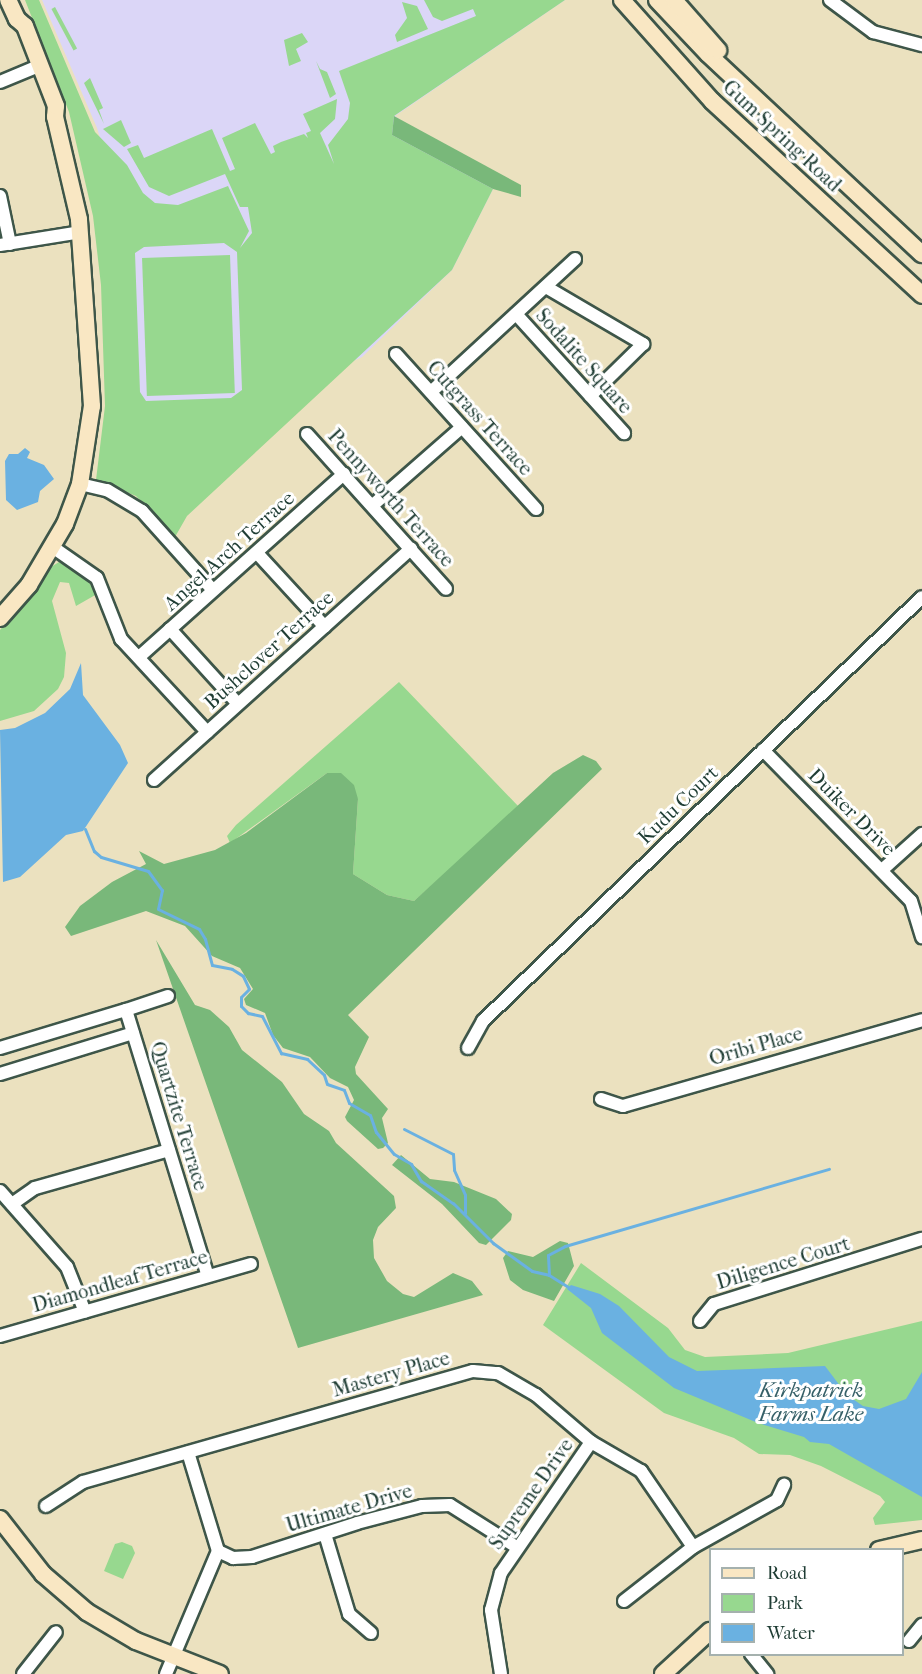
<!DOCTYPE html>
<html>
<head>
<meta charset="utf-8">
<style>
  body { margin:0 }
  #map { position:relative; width:922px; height:1674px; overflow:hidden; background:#ebe1bf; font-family:"IM FELL French Canon",serif }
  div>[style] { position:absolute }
  .built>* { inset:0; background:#dbd6f7 }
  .green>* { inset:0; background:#97d88f; transform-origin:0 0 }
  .forest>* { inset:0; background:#79b87a }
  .water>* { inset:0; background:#6ab1e1 }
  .stream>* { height:3px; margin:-1.5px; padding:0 1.5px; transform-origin:1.5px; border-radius:1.5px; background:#6ab1e1 }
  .roads { filter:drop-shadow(2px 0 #3e5649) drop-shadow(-2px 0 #3e5649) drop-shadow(0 2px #3e5649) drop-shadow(0 -2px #3e5649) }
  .street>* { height:12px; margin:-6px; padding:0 6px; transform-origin:6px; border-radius:6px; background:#fff }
  .secondary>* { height:16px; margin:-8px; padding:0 8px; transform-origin:8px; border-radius:8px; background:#f9e7c3 }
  span { translate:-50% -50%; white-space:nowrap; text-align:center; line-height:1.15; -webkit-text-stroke:6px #fff; paint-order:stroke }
  .street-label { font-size:20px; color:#1f3d34 }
  .water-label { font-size:21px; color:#366068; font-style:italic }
  .legend { position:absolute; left:709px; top:1548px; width:195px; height:108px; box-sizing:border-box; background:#fff; border:2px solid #a5b1ae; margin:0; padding:8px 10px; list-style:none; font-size:18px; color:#1f3d34 }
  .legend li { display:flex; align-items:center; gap:12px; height:30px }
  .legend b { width:30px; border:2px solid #a5b1ae }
</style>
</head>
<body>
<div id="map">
  <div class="built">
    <div style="clip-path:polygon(42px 0,565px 0,395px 116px,493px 189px,452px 270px,362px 357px,131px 463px,115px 185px,97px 128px)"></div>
  </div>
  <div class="green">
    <div style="clip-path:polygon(evenodd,25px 0,39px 0,95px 132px,127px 165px,143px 193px,155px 203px,178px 205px,228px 186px,249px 231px,240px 248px,252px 233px,248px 207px,240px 207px,225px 174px,169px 196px,149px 187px,127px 149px,138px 145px,144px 158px,212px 129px,230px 171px,235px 169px,222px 138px,255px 123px,271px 154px,275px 152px,273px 146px,281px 142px,304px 134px,308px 138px,306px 133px,311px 131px,303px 114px,337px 99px,335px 119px,320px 133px,334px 164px,328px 145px,348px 119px,350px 103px,339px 71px,476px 16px,473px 9px,442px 21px,433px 17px,424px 0,565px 0,394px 116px,392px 135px,493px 189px,452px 270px,187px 516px,175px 537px,136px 496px,96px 480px,105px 406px,101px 285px,93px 216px,69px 112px,25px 0,224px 243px,237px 252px,242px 390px,231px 398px,146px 401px,140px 392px,135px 253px,144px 247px,224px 243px)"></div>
    <div style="clip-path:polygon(402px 2px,417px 6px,428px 29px,397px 42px,395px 35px,407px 18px)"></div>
    <div style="left:55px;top:7px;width:47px;height:4px;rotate:62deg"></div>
    <div style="clip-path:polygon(302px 33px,308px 42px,296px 49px,301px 61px,289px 66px,284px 40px)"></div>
    <div style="clip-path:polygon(316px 61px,320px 69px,327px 72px,336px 94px,330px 98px)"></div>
    <div style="clip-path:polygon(90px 78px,103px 108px,99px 110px,104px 124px,84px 83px)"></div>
    <div style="clip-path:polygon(121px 120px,131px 143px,124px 147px,103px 129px)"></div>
    <div style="left:230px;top:255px;width:138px;height:88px;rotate:88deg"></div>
    <div style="clip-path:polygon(59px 562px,85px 577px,97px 594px,76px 606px,69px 583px,60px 582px,52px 601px,66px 653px,64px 677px,58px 689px,34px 711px,0 721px,0 630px,51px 567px)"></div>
    <div style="clip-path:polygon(399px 682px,519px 807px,510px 816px,414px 901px,387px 895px,353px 874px,358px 799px,327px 773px,230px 843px,227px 836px,236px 825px)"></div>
    <div style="clip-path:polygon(581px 1263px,668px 1328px,685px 1350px,705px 1357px,788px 1353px,922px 1321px,922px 1520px,875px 1525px,873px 1518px,885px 1502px,880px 1496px,821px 1466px,790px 1455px,759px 1454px,734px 1438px,664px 1413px,543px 1325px)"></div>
    <div style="clip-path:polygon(122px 1542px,132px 1546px,135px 1553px,123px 1579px,104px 1571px,115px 1544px)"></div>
  </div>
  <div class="forest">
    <div style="clip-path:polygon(394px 116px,521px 185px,521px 197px,493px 189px,392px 135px)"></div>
    <div style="clip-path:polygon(583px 755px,596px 761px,602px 769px,348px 1015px,369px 1037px,355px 1067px,356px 1074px,388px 1109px,382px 1118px,388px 1143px,383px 1148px,378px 1149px,347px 1121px,345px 1117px,354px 1100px,348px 1087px,330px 1078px,310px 1057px,283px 1048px,273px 1035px,265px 1013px,246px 1005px,244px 999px,253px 989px,240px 968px,212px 956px,185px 926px,146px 911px,71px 936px,65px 927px,80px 906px,112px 882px,146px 864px,139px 851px,164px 864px,215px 850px,246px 833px,327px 773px,341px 773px,354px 785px,358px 799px,353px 874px,387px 895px,414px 901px,553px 773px)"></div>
    <div style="clip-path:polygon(156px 940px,195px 1005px,210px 1010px,229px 1027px,242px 1050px,282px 1082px,304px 1114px,329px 1131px,336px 1143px,394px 1196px,396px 1208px,378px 1227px,373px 1240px,374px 1258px,387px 1281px,403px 1294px,414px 1297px,453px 1273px,472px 1281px,483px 1295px,298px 1348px)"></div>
    <div style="clip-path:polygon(401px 1155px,430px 1179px,454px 1182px,496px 1199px,512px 1214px,511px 1220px,486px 1245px,479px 1243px,442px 1204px,392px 1165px)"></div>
    <div style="clip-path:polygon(560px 1241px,568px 1243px,574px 1266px,554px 1301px,523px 1290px,510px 1280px,503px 1258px,508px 1251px,533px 1257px)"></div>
  </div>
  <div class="water">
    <div style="clip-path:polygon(25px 448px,30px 452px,27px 458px,44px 465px,54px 479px,40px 491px,38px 502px,17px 510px,6px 500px,5px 461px,9px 454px,18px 454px)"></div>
    <div style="clip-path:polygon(81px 663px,83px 695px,120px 745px,128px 763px,83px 831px,66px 835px,20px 877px,3px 882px,0 730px,15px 728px,45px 713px,70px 689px)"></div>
    <div style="clip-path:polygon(571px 1285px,600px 1294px,619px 1306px,669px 1357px,697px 1371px,825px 1366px,847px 1395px,863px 1406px,879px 1409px,906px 1399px,922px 1372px,922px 1497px,829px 1444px,810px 1442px,804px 1437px,758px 1423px,674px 1388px,602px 1333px,591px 1308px,567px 1289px)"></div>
  </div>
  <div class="stream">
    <div style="left:85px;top:829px;width:24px;rotate:68deg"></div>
    <div style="left:94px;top:851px;width:9px;rotate:41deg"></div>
    <div style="left:101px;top:857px;width:49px;rotate:16.6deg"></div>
    <div style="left:148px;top:871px;width:24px;rotate:54deg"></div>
    <div style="left:162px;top:890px;width:19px;rotate:102deg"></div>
    <div style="left:158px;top:909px;width:46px;rotate:26deg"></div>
    <div style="left:199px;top:929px;width:12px;rotate:59deg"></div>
    <div style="left:205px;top:939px;width:27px;rotate:75deg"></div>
    <div style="left:212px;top:965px;width:20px;rotate:11deg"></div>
    <div style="left:232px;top:969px;width:13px;rotate:32deg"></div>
    <div style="left:243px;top:976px;width:14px;rotate:65deg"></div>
    <div style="left:249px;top:989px;width:11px;rotate:135deg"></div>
    <div style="left:241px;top:997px;width:9px;rotate:90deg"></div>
    <div style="left:241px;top:1006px;width:10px;rotate:45deg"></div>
    <div style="left:248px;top:1013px;width:14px;rotate:12deg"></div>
    <div style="left:262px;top:1016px;width:42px;rotate:62.8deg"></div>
    <div style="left:281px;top:1053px;width:27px;rotate:13deg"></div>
    <div style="left:307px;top:1059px;width:23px;rotate:43deg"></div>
    <div style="left:324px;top:1075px;width:9px;rotate:72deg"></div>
    <div style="left:327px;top:1084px;width:18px;rotate:19deg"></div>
    <div style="left:344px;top:1090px;width:14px;rotate:69deg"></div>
    <div style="left:349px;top:1103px;width:24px;rotate:30deg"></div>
    <div style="left:370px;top:1115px;width:18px;rotate:71deg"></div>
    <div style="left:376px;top:1132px;width:28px;rotate:51deg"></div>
    <div style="left:394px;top:1154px;width:20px;rotate:30deg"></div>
    <div style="left:411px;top:1164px;width:20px;rotate:60deg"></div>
    <div style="left:421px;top:1181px;width:39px;rotate:35deg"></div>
    <div style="left:453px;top:1203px;width:57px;rotate:45deg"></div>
    <div style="left:493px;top:1243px;width:48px;rotate:35.7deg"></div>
    <div style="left:532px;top:1271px;width:17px;rotate:13deg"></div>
    <div style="left:549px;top:1275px;width:25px;rotate:32deg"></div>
    <div style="left:404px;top:1129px;width:55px;rotate:27deg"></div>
    <div style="left:453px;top:1154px;width:16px;rotate:86deg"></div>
    <div style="left:454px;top:1170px;width:27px;rotate:66deg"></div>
    <div style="left:465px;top:1195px;width:18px;rotate:90deg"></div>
    <div style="left:549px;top:1275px;width:20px;rotate:-93deg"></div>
    <div style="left:548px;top:1255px;width:19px;rotate:-28deg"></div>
    <div style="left:565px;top:1246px;width:275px;rotate:-16.3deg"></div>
  </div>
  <div class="roads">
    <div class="street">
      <div style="left:830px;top:0;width:54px;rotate:36.7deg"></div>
      <div style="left:873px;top:32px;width:51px;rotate:14.9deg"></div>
      <div style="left:0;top:82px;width:44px;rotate:-22.5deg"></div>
      <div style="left:0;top:196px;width:49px;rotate:78.2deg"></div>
      <div style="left:0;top:245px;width:82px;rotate:-9.1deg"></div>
      <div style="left:546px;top:287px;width:113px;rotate:30.4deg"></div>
      <div style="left:643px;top:344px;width:74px;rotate:135.5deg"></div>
      <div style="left:516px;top:314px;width:161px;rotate:47.8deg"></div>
      <div style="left:396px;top:354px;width:209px;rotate:47.9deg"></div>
      <div style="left:431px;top:392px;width:196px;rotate:-42.7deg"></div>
      <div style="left:307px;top:434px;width:208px;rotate:48.1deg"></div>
      <div style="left:80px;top:484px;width:28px;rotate:13deg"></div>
      <div style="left:107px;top:490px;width:41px;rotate:31deg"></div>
      <div style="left:142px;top:511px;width:106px;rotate:48.1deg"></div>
      <div style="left:373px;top:505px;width:118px;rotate:-41.2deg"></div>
      <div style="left:54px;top:548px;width:52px;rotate:34.9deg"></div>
      <div style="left:97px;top:578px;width:66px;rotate:68.5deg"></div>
      <div style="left:121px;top:639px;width:127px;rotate:47.2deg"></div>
      <div style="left:257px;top:553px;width:100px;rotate:47.4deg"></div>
      <div style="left:170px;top:629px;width:101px;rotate:47.8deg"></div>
      <div style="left:139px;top:657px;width:275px;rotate:-41.8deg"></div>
      <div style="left:763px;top:750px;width:211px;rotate:45.6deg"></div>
      <div style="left:911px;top:901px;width:38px;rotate:73deg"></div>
      <div style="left:154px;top:780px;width:346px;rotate:-42deg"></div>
      <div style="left:882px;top:870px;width:54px;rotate:-42deg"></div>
      <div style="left:168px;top:996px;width:44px;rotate:161.6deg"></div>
      <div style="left:126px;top:1010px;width:278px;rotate:72.9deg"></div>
      <div style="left:0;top:1048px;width:132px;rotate:-16.8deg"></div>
      <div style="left:468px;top:1048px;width:31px;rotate:-61deg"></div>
      <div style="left:483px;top:1021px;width:610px;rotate:-44deg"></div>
      <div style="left:0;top:1074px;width:139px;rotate:-17.1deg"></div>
      <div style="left:601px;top:1099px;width:23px;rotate:18deg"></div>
      <div style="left:623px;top:1106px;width:311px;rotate:-16deg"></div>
      <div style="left:0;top:1191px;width:101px;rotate:48.6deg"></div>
      <div style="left:67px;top:1267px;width:48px;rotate:68.2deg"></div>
      <div style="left:12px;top:1204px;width:28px;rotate:-35deg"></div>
      <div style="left:35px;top:1188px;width:139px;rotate:-15.8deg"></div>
      <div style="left:700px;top:1321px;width:22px;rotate:-51deg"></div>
      <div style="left:714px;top:1304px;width:218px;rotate:-17.4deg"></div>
      <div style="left:0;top:1336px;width:261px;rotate:-16deg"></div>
      <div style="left:46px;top:1506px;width:44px;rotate:-33deg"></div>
      <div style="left:83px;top:1482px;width:405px;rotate:-15.9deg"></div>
      <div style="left:473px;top:1371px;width:25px;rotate:5deg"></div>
      <div style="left:498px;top:1373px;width:44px;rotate:30.1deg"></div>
      <div style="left:536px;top:1395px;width:72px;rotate:40.5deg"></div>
      <div style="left:591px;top:1442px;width:58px;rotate:30.1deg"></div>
      <div style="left:641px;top:1471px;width:92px;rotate:55.6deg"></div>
      <div style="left:325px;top:1534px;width:84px;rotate:73.3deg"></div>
      <div style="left:349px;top:1614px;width:29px;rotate:41deg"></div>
      <div style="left:218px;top:1551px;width:17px;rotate:25deg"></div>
      <div style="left:233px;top:1558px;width:19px;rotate:-3deg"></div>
      <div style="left:252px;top:1557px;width:110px;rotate:-17.9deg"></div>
      <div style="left:357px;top:1523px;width:67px;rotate:-14.7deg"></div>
      <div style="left:422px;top:1506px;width:28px;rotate:-2deg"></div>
      <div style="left:450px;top:1505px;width:80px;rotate:32.3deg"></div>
      <div style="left:624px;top:1601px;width:88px;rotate:-38deg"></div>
      <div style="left:693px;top:1547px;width:96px;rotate:-29.2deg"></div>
      <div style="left:777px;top:1500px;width:17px;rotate:-65deg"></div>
      <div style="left:909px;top:1641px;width:21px;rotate:-51deg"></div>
      <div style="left:751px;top:1654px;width:26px;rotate:51deg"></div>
      <div style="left:23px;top:1674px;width:53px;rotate:-51.8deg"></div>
      <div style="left:166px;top:1674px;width:134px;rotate:-67.1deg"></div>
      <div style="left:218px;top:1551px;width:103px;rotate:-106.9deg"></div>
      <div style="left:501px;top:1674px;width:65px;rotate:-98.9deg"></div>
      <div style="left:491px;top:1610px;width:38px;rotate:-75deg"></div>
      <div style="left:501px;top:1573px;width:159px;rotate:-55.5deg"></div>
    </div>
    <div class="secondary">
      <div style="left:622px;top:0;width:135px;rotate:48.3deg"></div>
      <div style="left:712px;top:101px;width:286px;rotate:42.7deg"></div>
      <div style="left:657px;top:0;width:74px;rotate:46.6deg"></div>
      <div style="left:708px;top:54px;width:293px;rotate:43.1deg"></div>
      <div style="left:674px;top:0;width:67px;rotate:48.7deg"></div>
      <div style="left:0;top:618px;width:44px;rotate:-48.7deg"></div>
      <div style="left:29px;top:585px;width:71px;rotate:-59.5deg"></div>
      <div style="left:65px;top:524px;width:43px;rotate:-69.4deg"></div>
      <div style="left:80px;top:484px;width:79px;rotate:-81.3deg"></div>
      <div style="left:92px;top:406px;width:187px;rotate:-94deg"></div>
      <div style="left:79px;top:219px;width:105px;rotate:-103.2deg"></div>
      <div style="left:55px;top:117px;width:11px;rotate:-85deg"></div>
      <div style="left:56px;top:106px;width:86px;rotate:-111.2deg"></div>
      <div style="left:25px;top:26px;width:11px;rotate:-139deg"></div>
      <div style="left:17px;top:19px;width:21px;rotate:-115deg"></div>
      <div style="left:0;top:1519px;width:70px;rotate:52deg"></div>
      <div style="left:43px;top:1574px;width:58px;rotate:40.8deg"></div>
      <div style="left:87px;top:1612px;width:57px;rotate:30.6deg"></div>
      <div style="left:136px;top:1641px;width:90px;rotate:21.4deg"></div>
      <div style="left:879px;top:1550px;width:44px;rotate:-13.1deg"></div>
      <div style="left:663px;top:1674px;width:64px;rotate:-42.5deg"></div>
    </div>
  </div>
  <div class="street-label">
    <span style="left:782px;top:136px;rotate:43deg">Gum Spring Road</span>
    <span style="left:584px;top:361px;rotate:48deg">Sodalite Square</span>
    <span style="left:480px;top:418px;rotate:48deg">Cutgrass Terrace</span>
    <span style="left:391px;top:498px;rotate:48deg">Pennyworth Terrace</span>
    <span style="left:229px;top:551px;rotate:-42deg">Angel Arch Terrace</span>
    <span style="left:269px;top:650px;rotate:-42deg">Bushclover Terrace</span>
    <span style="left:678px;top:805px;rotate:-44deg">Kudu Court</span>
    <span style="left:852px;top:812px;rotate:45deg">Duiker Drive</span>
    <span style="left:756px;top:1046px;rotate:-16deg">Oribi Place</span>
    <span style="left:179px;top:1116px;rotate:73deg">Quartzite Terrace</span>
    <span style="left:783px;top:1263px;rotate:-17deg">Diligence Court</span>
    <span style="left:120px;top:1281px;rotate:-16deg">Diamondleaf Terrace</span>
    <span style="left:391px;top:1374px;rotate:-16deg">Mastery Place</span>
    <span style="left:531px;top:1494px;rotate:-55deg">Supreme Drive</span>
    <span style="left:349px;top:1508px;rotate:-16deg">Ultimate Drive</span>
  </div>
  <div class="water-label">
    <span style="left:811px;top:1402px">Kirkpatrick<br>Farms Lake</span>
  </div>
  <ul class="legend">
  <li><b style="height:8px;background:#f9e7c3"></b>Road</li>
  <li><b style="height:16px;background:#97d88f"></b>Park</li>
  <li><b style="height:16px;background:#6ab1e1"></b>Water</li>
  </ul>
</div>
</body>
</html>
